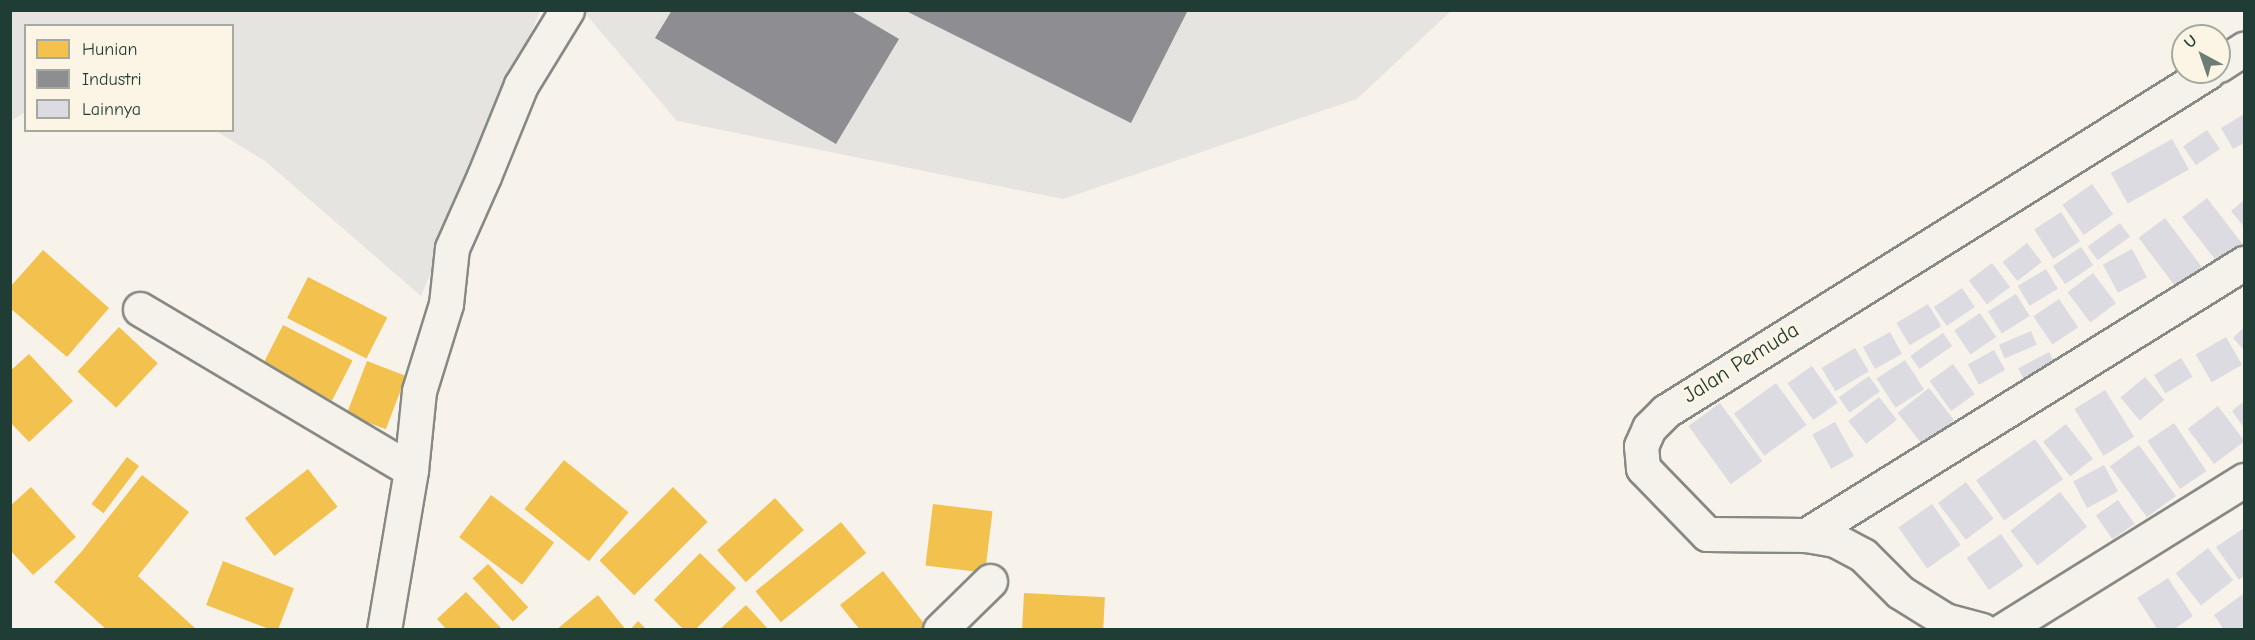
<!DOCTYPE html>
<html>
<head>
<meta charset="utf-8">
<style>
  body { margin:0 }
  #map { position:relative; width:2255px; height:640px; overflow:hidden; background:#f7f3ea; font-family:"Comic Neue",sans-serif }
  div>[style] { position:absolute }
  .built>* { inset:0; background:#e6e4e1 }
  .homes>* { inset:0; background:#f2c14e; transform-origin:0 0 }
  .industry>* { inset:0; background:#8d8d92 }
  .building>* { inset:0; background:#dcdbe1; transform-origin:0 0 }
  .roads { filter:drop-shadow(2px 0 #868984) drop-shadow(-2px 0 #868984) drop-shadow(0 2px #868984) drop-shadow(0 -2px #868984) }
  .street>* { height:33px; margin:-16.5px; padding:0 16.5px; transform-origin:16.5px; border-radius:16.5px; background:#f5f2ec }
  span { translate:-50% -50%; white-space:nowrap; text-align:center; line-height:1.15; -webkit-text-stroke:6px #fcf5e5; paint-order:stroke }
  .street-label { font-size:22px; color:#1f3d34 }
  .frame { position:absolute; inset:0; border:12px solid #1f3d34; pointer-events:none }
  .legend { position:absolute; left:24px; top:24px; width:210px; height:108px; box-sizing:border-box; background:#fcf5e5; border:2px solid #a4ab9e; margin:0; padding:8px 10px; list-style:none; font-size:18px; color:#1f3d34 }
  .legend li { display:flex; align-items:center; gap:12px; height:30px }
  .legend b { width:30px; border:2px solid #a4ab9e }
  .north { position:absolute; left:2171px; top:24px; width:60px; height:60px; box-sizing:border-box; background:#fcf5e5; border:2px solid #a4ab9e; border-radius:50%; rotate:320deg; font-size:16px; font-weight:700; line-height:24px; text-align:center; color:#1f3d34 }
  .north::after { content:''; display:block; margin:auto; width:21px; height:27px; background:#6b7d74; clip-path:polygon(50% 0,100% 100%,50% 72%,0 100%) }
</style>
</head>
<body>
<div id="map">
  <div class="built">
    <div style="clip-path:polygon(11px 11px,540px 11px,421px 296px,265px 161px,216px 131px,232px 130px,232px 26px,26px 26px,25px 112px,11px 121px)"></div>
    <div style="clip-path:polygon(583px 11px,1451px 11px,1357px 99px,1063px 199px,677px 121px)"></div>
  </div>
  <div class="homes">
    <div style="clip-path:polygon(43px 250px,109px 308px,67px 357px,10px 308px,10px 287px)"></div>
    <div style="left:308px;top:277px;width:89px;height:46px;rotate:27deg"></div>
    <div style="left:283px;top:325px;width:78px;height:45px;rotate:27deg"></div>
    <div style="left:119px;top:327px;width:53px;height:61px;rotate:43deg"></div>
    <div style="clip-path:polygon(29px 354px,73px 401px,29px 442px,10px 422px,10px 371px)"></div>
    <div style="left:367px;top:361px;width:42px;height:57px;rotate:21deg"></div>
    <div style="left:127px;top:457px;width:15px;height:59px;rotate:37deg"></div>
    <div style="left:564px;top:460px;width:83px;height:63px;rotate:39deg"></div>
    <div style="left:308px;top:469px;width:48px;height:80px;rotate:52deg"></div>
    <div style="clip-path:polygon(142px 475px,189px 512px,138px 576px,197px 630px,107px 630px,54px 582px,82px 551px)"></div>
    <div style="clip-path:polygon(31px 487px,76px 537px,33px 575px,10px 550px,10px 506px)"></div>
    <div style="left:673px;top:487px;width:49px;height:104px;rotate:45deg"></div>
    <div style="left:491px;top:495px;width:79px;height:53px;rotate:37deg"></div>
    <div style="left:775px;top:498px;width:43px;height:78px;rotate:48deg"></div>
    <div style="left:933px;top:504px;width:60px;height:62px;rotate:7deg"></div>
    <div style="left:841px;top:522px;width:40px;height:110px;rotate:51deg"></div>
    <div style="clip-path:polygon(700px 553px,736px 588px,695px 630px,684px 630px,654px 600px)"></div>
    <div style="left:223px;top:561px;width:76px;height:47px;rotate:21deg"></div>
    <div style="left:488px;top:564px;width:59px;height:21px;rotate:47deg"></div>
    <div style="clip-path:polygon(883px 571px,926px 626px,922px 630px,860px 630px,840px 605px)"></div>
    <div style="clip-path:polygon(466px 592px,503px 630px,447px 630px,437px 619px)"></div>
    <div style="left:1024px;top:593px;width:81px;height:37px;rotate:3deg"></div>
    <div style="clip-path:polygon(598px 595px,626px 630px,556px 630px)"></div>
    <div style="clip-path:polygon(746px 605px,769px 630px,719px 630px)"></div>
    <div style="clip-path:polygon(638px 621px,647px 630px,630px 630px)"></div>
  </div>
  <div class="industry">
    <div style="clip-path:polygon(672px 10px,850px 10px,899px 39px,836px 144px,655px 38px)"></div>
    <div style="clip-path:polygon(904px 10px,1188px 10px,1131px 123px)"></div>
  </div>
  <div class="building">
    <div style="clip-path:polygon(2244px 114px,2244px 143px,2233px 149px,2221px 128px)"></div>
    <div style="left:2207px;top:130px;width:23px;height:29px;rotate:56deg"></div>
    <div style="left:2172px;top:139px;width:35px;height:70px;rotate:61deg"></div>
    <div style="left:2092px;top:184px;width:37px;height:36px;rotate:55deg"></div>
    <div style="clip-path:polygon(2207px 198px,2244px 246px,2244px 250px,2221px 267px,2182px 217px)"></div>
    <div style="clip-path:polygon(2244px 200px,2244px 227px,2231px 211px)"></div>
    <div style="left:2061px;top:212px;width:35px;height:32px;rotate:57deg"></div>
    <div style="left:2165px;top:218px;width:61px;height:33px;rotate:53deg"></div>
    <div style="left:2120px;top:223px;width:17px;height:40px;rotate:54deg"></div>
    <div style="left:2027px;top:243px;width:24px;height:31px;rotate:52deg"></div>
    <div style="left:2081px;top:247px;width:22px;height:34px;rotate:56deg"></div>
    <div style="left:2132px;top:249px;width:32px;height:33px;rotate:62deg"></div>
    <div style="left:1992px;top:263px;width:30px;height:29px;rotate:53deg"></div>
    <div style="left:2046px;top:269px;width:23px;height:33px;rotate:59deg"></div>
    <div style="left:2093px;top:273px;width:38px;height:32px;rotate:53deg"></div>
    <div style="left:1962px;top:288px;width:23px;height:34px;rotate:56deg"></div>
    <div style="left:2016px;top:294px;width:26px;height:33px;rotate:58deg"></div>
    <div style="left:2059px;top:299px;width:34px;height:31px;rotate:56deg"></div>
    <div style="left:1928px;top:304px;width:26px;height:37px;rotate:59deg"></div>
    <div style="left:1980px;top:313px;width:29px;height:31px;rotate:56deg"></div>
    <div style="clip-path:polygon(2244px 327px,2244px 350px,2233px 338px)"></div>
    <div style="left:2031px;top:331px;width:15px;height:35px;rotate:67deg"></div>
    <div style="left:1890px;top:332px;width:25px;height:31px;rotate:61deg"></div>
    <div style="left:1943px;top:333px;width:16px;height:40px;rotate:55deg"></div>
    <div style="left:2226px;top:337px;width:32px;height:35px;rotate:60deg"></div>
    <div style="left:1855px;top:348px;width:27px;height:39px;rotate:59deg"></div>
    <div style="left:1994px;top:350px;width:23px;height:30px;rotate:61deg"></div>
    <div style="left:2049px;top:352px;width:15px;height:35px;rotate:62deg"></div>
    <div style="left:2181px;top:358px;width:22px;height:32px;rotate:58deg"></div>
    <div style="left:1905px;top:360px;width:35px;height:34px;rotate:57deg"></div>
    <div style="left:1953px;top:364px;width:37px;height:29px;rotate:54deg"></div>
    <div style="left:1812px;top:366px;width:45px;height:30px;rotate:55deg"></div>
    <div style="left:1869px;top:376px;width:19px;height:37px;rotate:55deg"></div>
    <div style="left:2145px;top:377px;width:30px;height:32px;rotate:50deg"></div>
    <div style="left:1776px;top:383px;width:52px;height:52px;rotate:54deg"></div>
    <div style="left:1929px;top:388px;width:41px;height:40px;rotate:52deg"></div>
    <div style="left:2105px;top:390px;width:55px;height:36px;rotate:58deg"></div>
    <div style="left:1879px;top:397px;width:29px;height:39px;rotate:52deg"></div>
    <div style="clip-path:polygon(2244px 401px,2244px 428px,2232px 411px)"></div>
    <div style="left:1720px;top:403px;width:72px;height:39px;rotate:54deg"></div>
    <div style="left:2218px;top:406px;width:44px;height:38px;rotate:53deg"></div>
    <div style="left:1835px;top:422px;width:39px;height:26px;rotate:61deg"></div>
    <div style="left:2174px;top:423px;width:58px;height:32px;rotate:56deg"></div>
    <div style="left:2066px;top:424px;width:44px;height:29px;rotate:52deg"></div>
    <div style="left:2035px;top:439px;width:49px;height:72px;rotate:55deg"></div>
    <div style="left:2139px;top:445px;width:63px;height:36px;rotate:54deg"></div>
    <div style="left:2104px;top:465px;width:30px;height:35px;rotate:62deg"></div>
    <div style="left:1966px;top:482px;width:46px;height:35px;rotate:53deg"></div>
    <div style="left:2060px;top:492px;width:44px;height:63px;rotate:52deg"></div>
    <div style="left:2118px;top:500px;width:29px;height:27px;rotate:55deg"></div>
    <div style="left:1932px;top:504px;width:50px;height:41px;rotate:55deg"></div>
    <div style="clip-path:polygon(2244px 528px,2244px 576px,2239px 580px,2216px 547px)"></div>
    <div style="left:2001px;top:534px;width:39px;height:42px;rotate:55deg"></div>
    <div style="left:2208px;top:548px;width:41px;height:41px;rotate:52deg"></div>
    <div style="clip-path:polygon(2168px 578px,2193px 616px,2173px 630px,2158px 630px,2137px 598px)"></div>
    <div style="clip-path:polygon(2243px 594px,2244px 630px,2224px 630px,2214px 615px)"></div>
  </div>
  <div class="roads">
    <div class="street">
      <div style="left:2219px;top:65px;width:30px;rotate:-33deg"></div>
      <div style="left:140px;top:309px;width:315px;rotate:30.7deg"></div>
      <div style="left:1806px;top:535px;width:516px;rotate:-31.84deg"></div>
      <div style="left:384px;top:630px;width:162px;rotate:-80.4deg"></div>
      <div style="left:411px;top:470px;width:79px;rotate:-84.2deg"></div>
      <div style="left:419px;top:391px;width:91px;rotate:-72.8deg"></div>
      <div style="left:446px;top:304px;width:56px;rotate:-83.9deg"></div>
      <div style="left:452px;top:248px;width:79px;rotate:-66deg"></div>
      <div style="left:484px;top:176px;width:98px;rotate:-67.9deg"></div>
      <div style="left:521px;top:85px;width:88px;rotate:-58.5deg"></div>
      <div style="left:940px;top:630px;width:70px;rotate:-44.4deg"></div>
      <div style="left:1982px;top:630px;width:38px;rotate:-165deg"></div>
      <div style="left:1945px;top:620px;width:53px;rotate:-148.1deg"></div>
      <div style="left:1900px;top:592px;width:52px;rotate:-135deg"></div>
      <div style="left:1863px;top:555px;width:32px;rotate:-152deg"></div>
      <div style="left:1835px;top:540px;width:29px;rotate:-170deg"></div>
      <div style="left:1806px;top:535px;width:99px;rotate:-179.4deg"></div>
      <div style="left:1707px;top:534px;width:92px;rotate:-134.1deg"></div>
      <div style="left:1643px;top:468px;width:22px;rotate:-95deg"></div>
      <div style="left:1641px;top:446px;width:20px;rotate:-66deg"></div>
      <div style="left:1649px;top:428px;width:24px;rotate:-45deg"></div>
      <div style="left:1666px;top:411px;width:639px;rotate:-32.02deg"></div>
      <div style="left:2003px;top:630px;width:284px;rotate:-31.9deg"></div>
    </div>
  </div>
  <div class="street-label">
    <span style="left:1741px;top:363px;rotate:-32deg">Jalan Pemuda</span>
  </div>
  <div class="frame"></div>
  <ul class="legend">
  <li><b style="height:16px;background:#f2c14e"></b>Hunian</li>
  <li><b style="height:16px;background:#8d8d92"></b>Industri</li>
  <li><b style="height:16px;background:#dcdbe1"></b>Lainnya</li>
  </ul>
  <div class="north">U</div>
</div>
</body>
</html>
